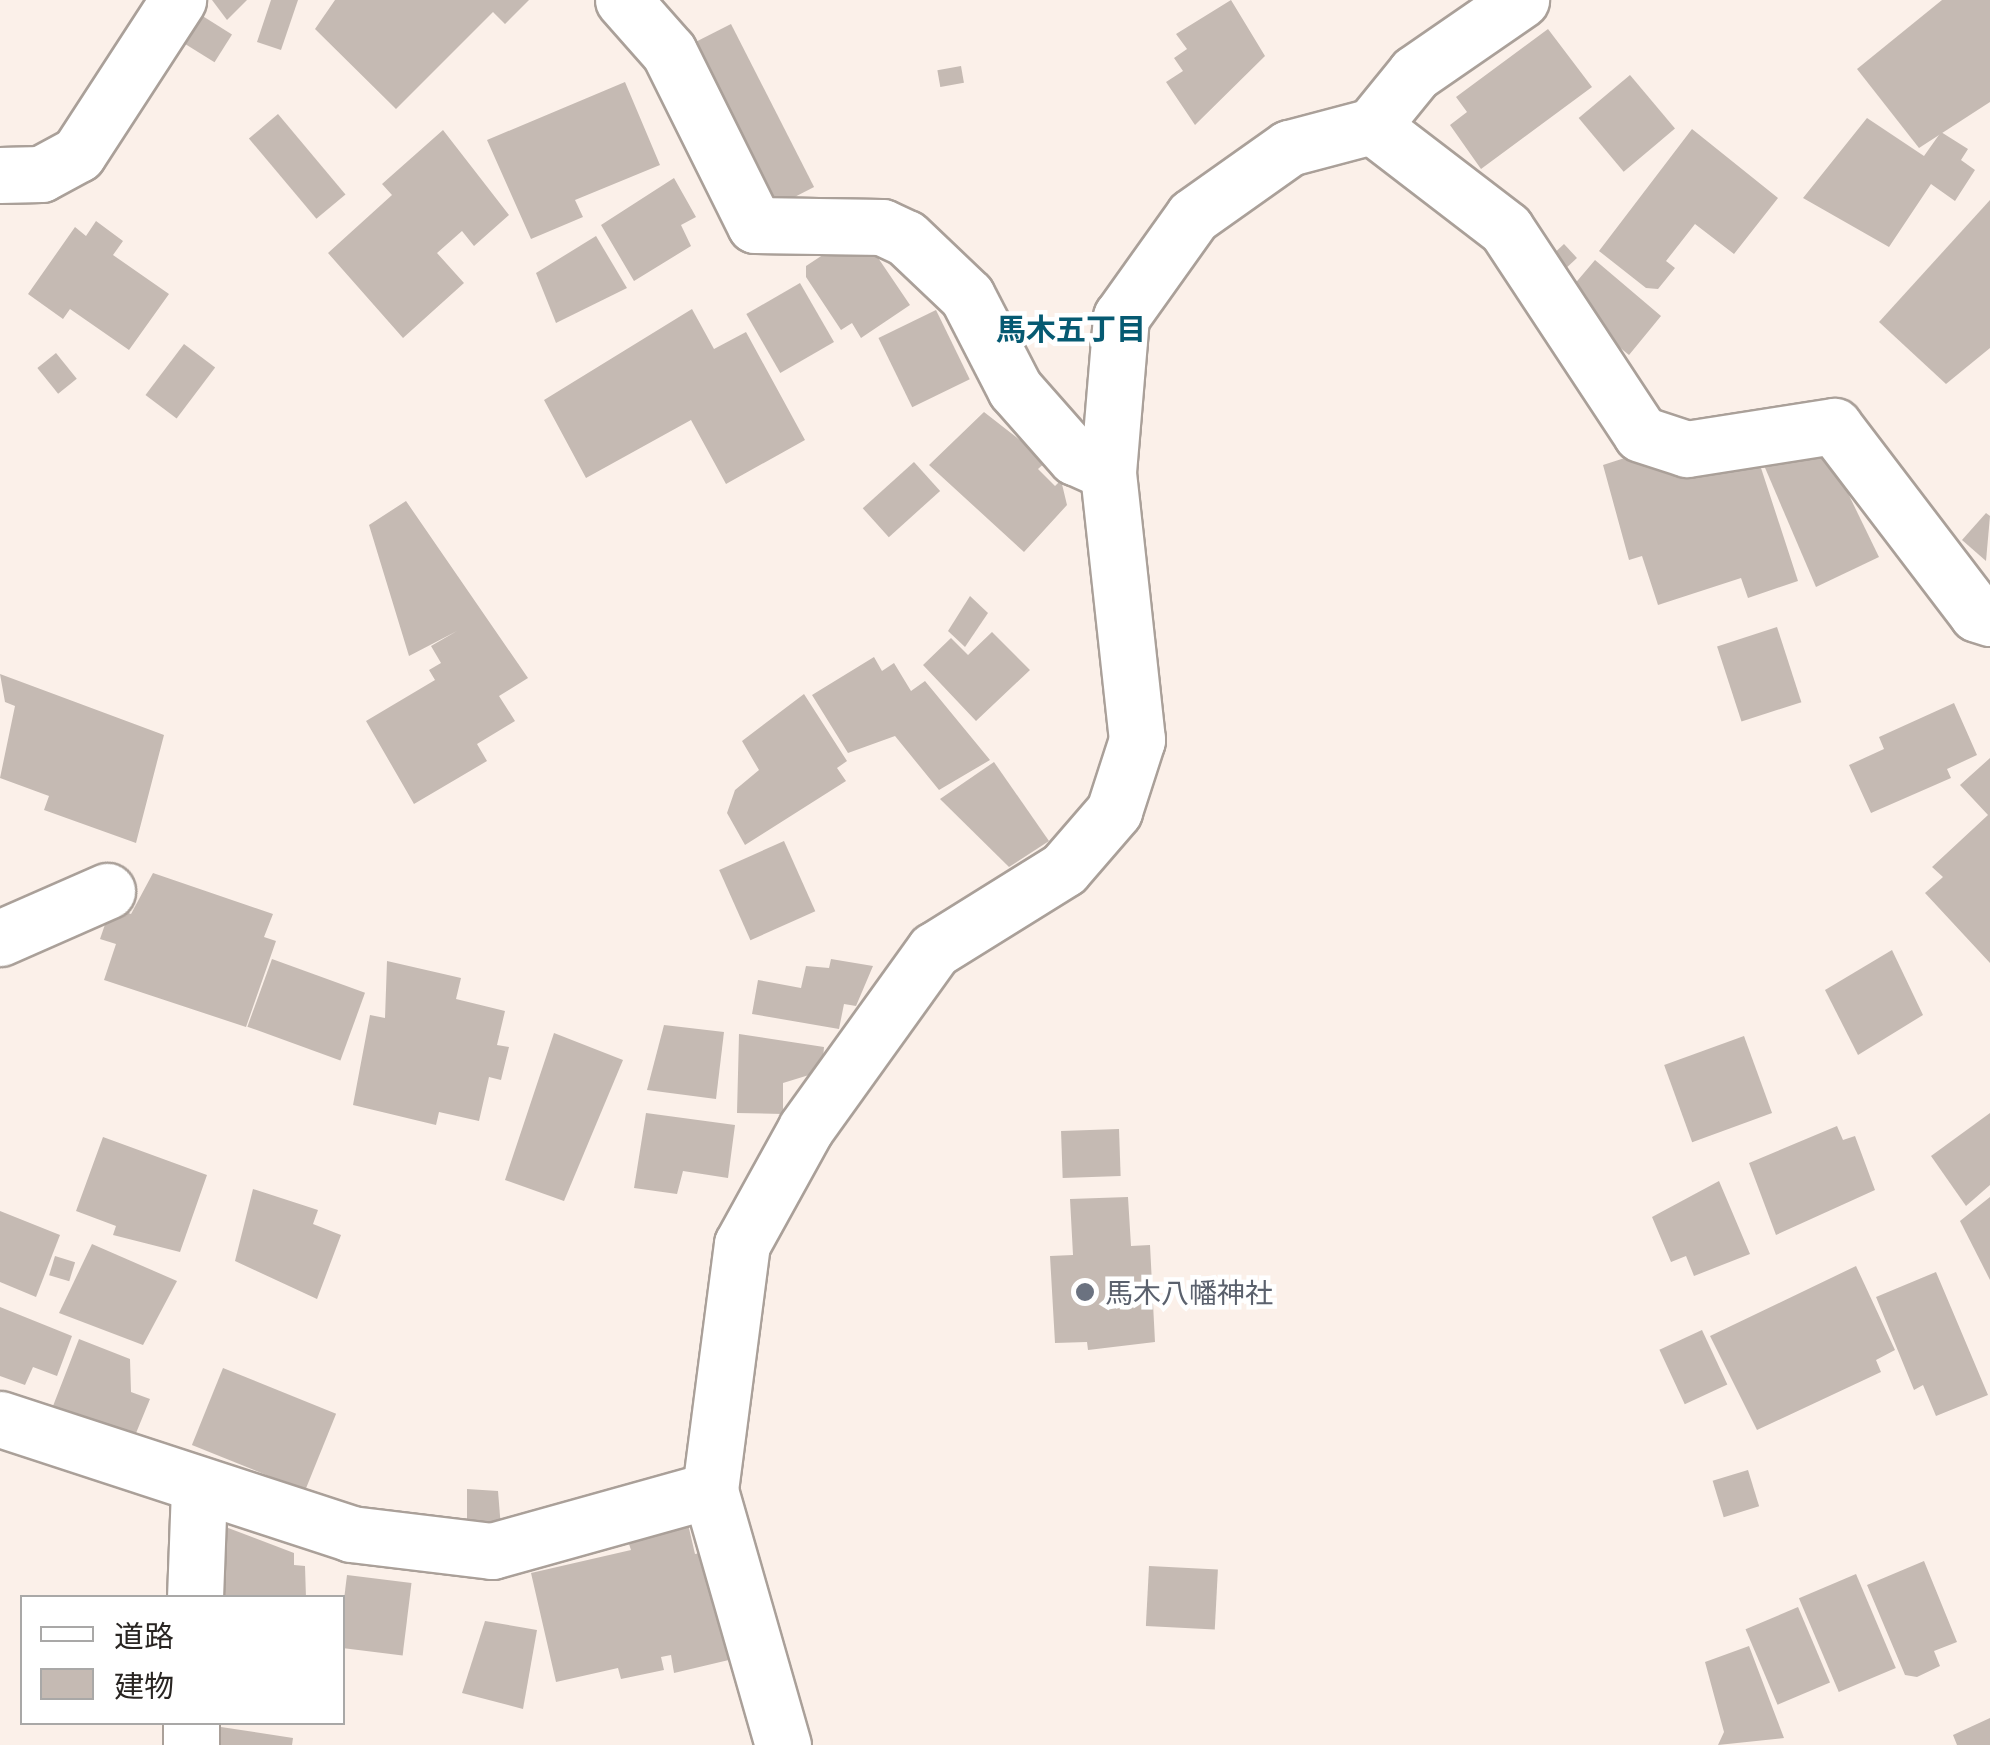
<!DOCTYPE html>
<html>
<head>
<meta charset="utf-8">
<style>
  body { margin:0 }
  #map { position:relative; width:1990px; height:1745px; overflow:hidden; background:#fbf0e9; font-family:Manrope,"Noto Sans JP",sans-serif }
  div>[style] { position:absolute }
  .building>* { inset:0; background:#c5bab3; transform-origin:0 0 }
  .roads { filter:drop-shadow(2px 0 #aaa099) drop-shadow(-2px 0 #aaa099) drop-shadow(0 2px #aaa099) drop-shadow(0 -2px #aaa099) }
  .minor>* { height:55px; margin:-27.5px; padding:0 27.5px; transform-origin:27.5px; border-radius:27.5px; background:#fff }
  .dots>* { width:28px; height:28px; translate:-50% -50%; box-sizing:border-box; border:5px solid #fff; border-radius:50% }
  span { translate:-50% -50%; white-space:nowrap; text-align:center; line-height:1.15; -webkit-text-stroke:9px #fff; paint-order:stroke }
  .worship-label { font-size:28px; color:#5b616d }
  .left { translate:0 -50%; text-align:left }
  .neighbourhood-label { font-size:30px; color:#065a72; font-weight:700 }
  .legend { position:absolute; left:20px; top:1595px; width:325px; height:130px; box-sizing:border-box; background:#fff; border:2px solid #a9a8a7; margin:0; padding:12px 18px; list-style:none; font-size:30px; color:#292522 }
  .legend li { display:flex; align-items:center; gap:20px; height:50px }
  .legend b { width:50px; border:2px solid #a9a8a7 }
</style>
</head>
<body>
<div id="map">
  <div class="building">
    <div style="clip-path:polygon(212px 0,247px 0,227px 20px)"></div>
    <div style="clip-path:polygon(271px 0,298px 0,281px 50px,257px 42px)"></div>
    <div style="clip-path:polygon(335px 0,529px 0,505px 24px,493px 12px,396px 109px,315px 29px)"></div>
    <div style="clip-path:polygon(1231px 0,1265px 56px,1195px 125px,1166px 82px,1183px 71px,1174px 58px,1187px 49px,1176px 34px)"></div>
    <div style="clip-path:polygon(1942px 0,1990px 0,1990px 102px,1919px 148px,1857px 69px)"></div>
    <div style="left:193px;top:10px;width:46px;height:33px;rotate:32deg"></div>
    <div style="left:731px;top:24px;width:183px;height:47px;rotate:63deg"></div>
    <div style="clip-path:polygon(1548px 29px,1592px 87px,1481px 169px,1450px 125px,1467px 112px,1456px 97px)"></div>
    <div style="left:961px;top:66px;width:17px;height:24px;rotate:80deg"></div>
    <div style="left:1630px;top:75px;width:70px;height:67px;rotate:50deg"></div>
    <div style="clip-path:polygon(625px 82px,660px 165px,575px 200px,583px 217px,531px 239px,487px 140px)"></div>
    <div style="left:278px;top:114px;width:105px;height:38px;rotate:50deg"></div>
    <div style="clip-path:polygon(1867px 118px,1924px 156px,1941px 132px,1968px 149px,1961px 160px,1975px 170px,1955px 201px,1931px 184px,1889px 247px,1803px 198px)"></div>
    <div style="clip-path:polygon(1692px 129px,1778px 198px,1734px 254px,1695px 224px,1666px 261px,1675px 268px,1658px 289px,1646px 288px,1599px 251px)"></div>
    <div style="clip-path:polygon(443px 130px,509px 215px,474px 246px,462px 231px,437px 253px,464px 283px,403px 338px,328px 253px,392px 195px,382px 184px)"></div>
    <div style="clip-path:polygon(674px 178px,696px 217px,681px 225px,691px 246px,634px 281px,601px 225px)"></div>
    <div style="clip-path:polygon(1990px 200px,1990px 348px,1946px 384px,1879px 322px)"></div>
    <div style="clip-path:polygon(96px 221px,123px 241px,113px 255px,169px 294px,129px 350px,70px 309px,63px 319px,28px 294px,75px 227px,86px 236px)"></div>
    <div style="clip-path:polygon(596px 236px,627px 288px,556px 323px,536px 273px)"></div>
    <div style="clip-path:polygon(847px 239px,868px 243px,910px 305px,861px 338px,852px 323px,841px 330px,806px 277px,806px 266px)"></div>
    <div style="left:1564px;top:244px;width:19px;height:33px;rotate:47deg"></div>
    <div style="clip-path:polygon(1595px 260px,1661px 316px,1629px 355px,1618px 346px,1608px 357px,1561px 300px)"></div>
    <div style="left:800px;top:283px;width:68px;height:62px;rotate:60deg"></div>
    <div style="clip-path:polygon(692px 309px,714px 349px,746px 332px,805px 440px,726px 484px,691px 420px,586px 478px,544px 400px)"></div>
    <div style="left:936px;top:310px;width:77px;height:64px;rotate:64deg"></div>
    <div style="left:184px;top:344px;width:39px;height:64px;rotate:37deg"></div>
    <div style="left:56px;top:353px;width:33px;height:24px;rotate:51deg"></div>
    <div style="clip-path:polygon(984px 412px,1047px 461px,1038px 469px,1055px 486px,1061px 480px,1067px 505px,1024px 552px,929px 465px)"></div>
    <div style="clip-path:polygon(1745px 419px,1798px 581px,1748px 598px,1741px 578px,1658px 605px,1642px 556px,1629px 560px,1603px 465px)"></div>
    <div style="clip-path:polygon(1751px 435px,1825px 446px,1879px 557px,1816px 587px)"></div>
    <div style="left:914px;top:462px;width:39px;height:69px;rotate:48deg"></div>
    <div style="clip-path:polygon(406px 501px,528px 678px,499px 696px,515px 721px,477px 744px,487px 761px,414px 804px,366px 721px,435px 680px,429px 670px,441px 663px,431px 646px,457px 631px,409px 656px,369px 525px)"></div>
    <div style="clip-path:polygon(1986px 513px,1990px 516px,1986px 561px,1962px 540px)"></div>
    <div style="clip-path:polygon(970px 596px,988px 613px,965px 647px,948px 631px)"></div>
    <div style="left:1777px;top:627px;width:79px;height:63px;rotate:72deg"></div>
    <div style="clip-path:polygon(992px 632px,1030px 670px,976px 721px,923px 665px,951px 638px,968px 655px)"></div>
    <div style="clip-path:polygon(874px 657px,882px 671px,894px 663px,911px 691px,925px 681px,990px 760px,939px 790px,895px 736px,848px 753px,812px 695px)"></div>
    <div style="clip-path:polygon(0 674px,164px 735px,136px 843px,44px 810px,49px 796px,0 778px,15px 706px,5px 702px)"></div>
    <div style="clip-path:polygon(804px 694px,847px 761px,837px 768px,846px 781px,745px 845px,727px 813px,735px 790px,759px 770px,742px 741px)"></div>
    <div style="clip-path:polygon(1954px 703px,1977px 755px,1947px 769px,1951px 778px,1871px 813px,1849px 765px,1884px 749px,1879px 737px)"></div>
    <div style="clip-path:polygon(1990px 758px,1990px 963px,1925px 893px,1943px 877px,1932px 867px,1988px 815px,1960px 785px)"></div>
    <div style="clip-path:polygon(994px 762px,1049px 841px,1009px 867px,940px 799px)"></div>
    <div style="left:784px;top:841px;width:77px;height:71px;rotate:66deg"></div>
    <div style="clip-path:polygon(153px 873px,273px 914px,264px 937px,276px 941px,246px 1027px,104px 980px,116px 944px,100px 939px,111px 907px,131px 914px)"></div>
    <div style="clip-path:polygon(1892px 950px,1923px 1015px,1858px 1055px,1825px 990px)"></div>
    <div style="left:272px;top:959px;width:99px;height:72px;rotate:20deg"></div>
    <div style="clip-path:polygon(831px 959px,873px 966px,856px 1006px,844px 1004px,839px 1029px,752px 1014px,758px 980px,801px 988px,806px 966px,829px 968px)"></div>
    <div style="clip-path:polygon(387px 961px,461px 978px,456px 999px,505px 1011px,497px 1045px,509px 1047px,501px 1080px,489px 1077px,479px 1121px,439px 1112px,436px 1125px,353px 1105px,370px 1015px,385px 1018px)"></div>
    <div style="clip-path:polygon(664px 1025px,724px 1032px,716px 1099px,647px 1090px)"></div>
    <div style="clip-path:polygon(554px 1033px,623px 1060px,564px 1201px,505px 1180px)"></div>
    <div style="clip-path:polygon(739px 1034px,824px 1047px,822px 1071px,783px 1083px,783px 1114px,737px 1113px)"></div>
    <div style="left:1744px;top:1036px;width:82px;height:85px;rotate:70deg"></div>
    <div style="clip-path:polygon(646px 1113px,735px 1125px,728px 1178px,683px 1171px,677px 1194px,634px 1188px)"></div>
    <div style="clip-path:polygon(1990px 1113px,1990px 1185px,1966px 1206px,1931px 1156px)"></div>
    <div style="clip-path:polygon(1837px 1126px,1843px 1140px,1855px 1136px,1875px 1190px,1776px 1235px,1749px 1163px)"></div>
    <div style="left:1119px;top:1129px;width:47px;height:58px;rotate:88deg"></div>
    <div style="clip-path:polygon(103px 1137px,207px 1175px,180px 1252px,113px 1235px,116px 1226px,76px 1211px)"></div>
    <div style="clip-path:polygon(1719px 1181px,1750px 1254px,1694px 1276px,1686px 1256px,1671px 1262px,1652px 1217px)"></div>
    <div style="clip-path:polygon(253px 1189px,318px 1210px,313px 1224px,341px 1235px,317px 1299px,235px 1261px)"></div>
    <div style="clip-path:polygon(1128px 1197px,1131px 1246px,1150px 1245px,1155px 1342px,1088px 1350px,1087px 1342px,1055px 1343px,1050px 1256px,1073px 1255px,1070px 1199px)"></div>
    <div style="clip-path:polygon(1990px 1197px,1990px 1280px,1960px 1221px)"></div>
    <div style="clip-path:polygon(0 1211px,60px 1235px,36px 1297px,0 1282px)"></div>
    <div style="clip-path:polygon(92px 1244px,177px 1281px,143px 1345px,59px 1313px)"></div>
    <div style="left:55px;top:1256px;width:21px;height:20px;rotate:17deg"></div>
    <div style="clip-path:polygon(1856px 1266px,1895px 1350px,1876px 1360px,1881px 1372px,1757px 1430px,1710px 1336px)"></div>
    <div style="clip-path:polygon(1936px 1272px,1988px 1395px,1936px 1416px,1923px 1385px,1914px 1390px,1876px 1297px)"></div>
    <div style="clip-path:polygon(0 1307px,72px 1336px,57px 1376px,33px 1367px,25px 1385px,0 1376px)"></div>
    <div style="left:1702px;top:1330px;width:60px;height:47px;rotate:65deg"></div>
    <div style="clip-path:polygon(79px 1339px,130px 1359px,131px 1392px,150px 1399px,134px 1438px,53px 1406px)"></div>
    <div style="left:223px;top:1368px;width:122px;height:83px;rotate:22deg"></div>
    <div style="left:1748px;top:1470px;width:38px;height:37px;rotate:73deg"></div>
    <div style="clip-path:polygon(467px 1489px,498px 1491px,501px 1528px,467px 1536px)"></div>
    <div style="clip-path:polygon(215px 1523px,294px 1553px,294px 1565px,305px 1566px,306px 1598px,212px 1598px)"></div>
    <div style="clip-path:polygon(688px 1524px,695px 1554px,712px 1551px,733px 1659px,674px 1673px,671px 1655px,661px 1657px,664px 1670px,621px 1679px,618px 1668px,556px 1682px,531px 1573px,631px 1550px,627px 1538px)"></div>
    <div style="clip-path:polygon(1924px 1561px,1957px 1642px,1934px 1651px,1940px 1666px,1917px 1677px,1905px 1675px,1867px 1585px)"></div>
    <div style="left:1149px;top:1566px;width:69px;height:60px;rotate:3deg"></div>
    <div style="left:1856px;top:1574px;width:102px;height:62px;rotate:67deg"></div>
    <div style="left:347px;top:1575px;width:65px;height:73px;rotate:7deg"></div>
    <div style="left:1798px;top:1607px;width:82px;height:57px;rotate:67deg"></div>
    <div style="clip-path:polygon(485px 1621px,537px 1630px,523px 1709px,462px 1693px)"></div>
    <div style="clip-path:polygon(1749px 1646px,1784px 1738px,1718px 1745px,1724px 1732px,1705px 1662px)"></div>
    <div style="clip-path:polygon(1990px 1718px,1990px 1745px,1957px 1745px,1953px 1735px)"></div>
    <div style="clip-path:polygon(221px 1727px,293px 1738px,292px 1745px,203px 1745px,205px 1729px)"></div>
  </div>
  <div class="roads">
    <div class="minor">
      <div style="left:623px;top:0;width:69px;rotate:48.5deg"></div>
      <div style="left:669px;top:52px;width:193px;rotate:63.6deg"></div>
      <div style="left:755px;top:225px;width:127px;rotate:0.9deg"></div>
      <div style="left:882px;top:227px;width:26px;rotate:25deg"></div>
      <div style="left:906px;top:238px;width:84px;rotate:43.6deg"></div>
      <div style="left:967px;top:296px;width:105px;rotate:62.7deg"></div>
      <div style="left:1015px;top:389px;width:91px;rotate:48.6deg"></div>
      <div style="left:1075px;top:457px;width:36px;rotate:24deg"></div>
      <div style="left:1372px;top:126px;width:68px;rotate:-50.9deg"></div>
      <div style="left:1415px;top:73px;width:129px;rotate:-34.6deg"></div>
      <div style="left:0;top:175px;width:41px;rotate:-1.4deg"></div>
      <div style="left:41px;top:174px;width:42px;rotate:-28.4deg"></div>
      <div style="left:78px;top:154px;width:184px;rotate:-57deg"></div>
      <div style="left:0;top:938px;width:117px;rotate:-23.7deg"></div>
      <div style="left:0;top:1419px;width:369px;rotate:18.1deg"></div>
      <div style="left:351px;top:1534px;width:142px;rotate:6.9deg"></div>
      <div style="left:492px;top:1551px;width:226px;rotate:-15.6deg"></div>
      <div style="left:195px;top:1598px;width:111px;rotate:-87.9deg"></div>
      <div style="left:191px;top:1722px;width:23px;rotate:90deg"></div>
      <div style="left:783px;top:1745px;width:265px;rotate:-106deg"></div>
      <div style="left:710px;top:1490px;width:248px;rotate:-82.6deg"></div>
      <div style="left:742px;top:1244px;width:132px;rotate:-61.1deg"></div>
      <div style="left:806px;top:1128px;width:219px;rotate:-54.3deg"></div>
      <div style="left:934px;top:950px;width:153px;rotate:-31.9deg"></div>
      <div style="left:1064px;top:869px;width:77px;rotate:-49.2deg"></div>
      <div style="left:1114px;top:811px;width:75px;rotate:-72.1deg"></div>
      <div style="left:1137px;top:740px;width:270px;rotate:-96.2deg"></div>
      <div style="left:1108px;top:472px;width:156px;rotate:-85.2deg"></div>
      <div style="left:1121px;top:317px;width:124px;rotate:-54.5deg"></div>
      <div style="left:1193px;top:216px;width:118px;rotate:-35.3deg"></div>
      <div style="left:1289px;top:148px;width:86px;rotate:-14.8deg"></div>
      <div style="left:1372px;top:126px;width:169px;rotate:37.5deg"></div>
      <div style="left:1506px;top:229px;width:245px;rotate:56.6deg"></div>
      <div style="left:1641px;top:434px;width:48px;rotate:18.1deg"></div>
      <div style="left:1687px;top:449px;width:149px;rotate:-8.9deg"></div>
      <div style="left:1834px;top:426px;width:236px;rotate:52.7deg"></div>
      <div style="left:1977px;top:614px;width:14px;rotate:17deg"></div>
    </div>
  </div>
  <div class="dots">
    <div style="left:1085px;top:1292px;background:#6b7280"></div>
  </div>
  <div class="worship-label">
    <span class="left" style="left:1105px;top:1292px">馬木八幡神社</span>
  </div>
  <div class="neighbourhood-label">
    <span style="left:1071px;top:329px">馬木五丁目</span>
  </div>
  <ul class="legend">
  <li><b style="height:12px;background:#fff"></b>道路</li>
  <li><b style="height:28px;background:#c5bab3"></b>建物</li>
  </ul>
</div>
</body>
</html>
